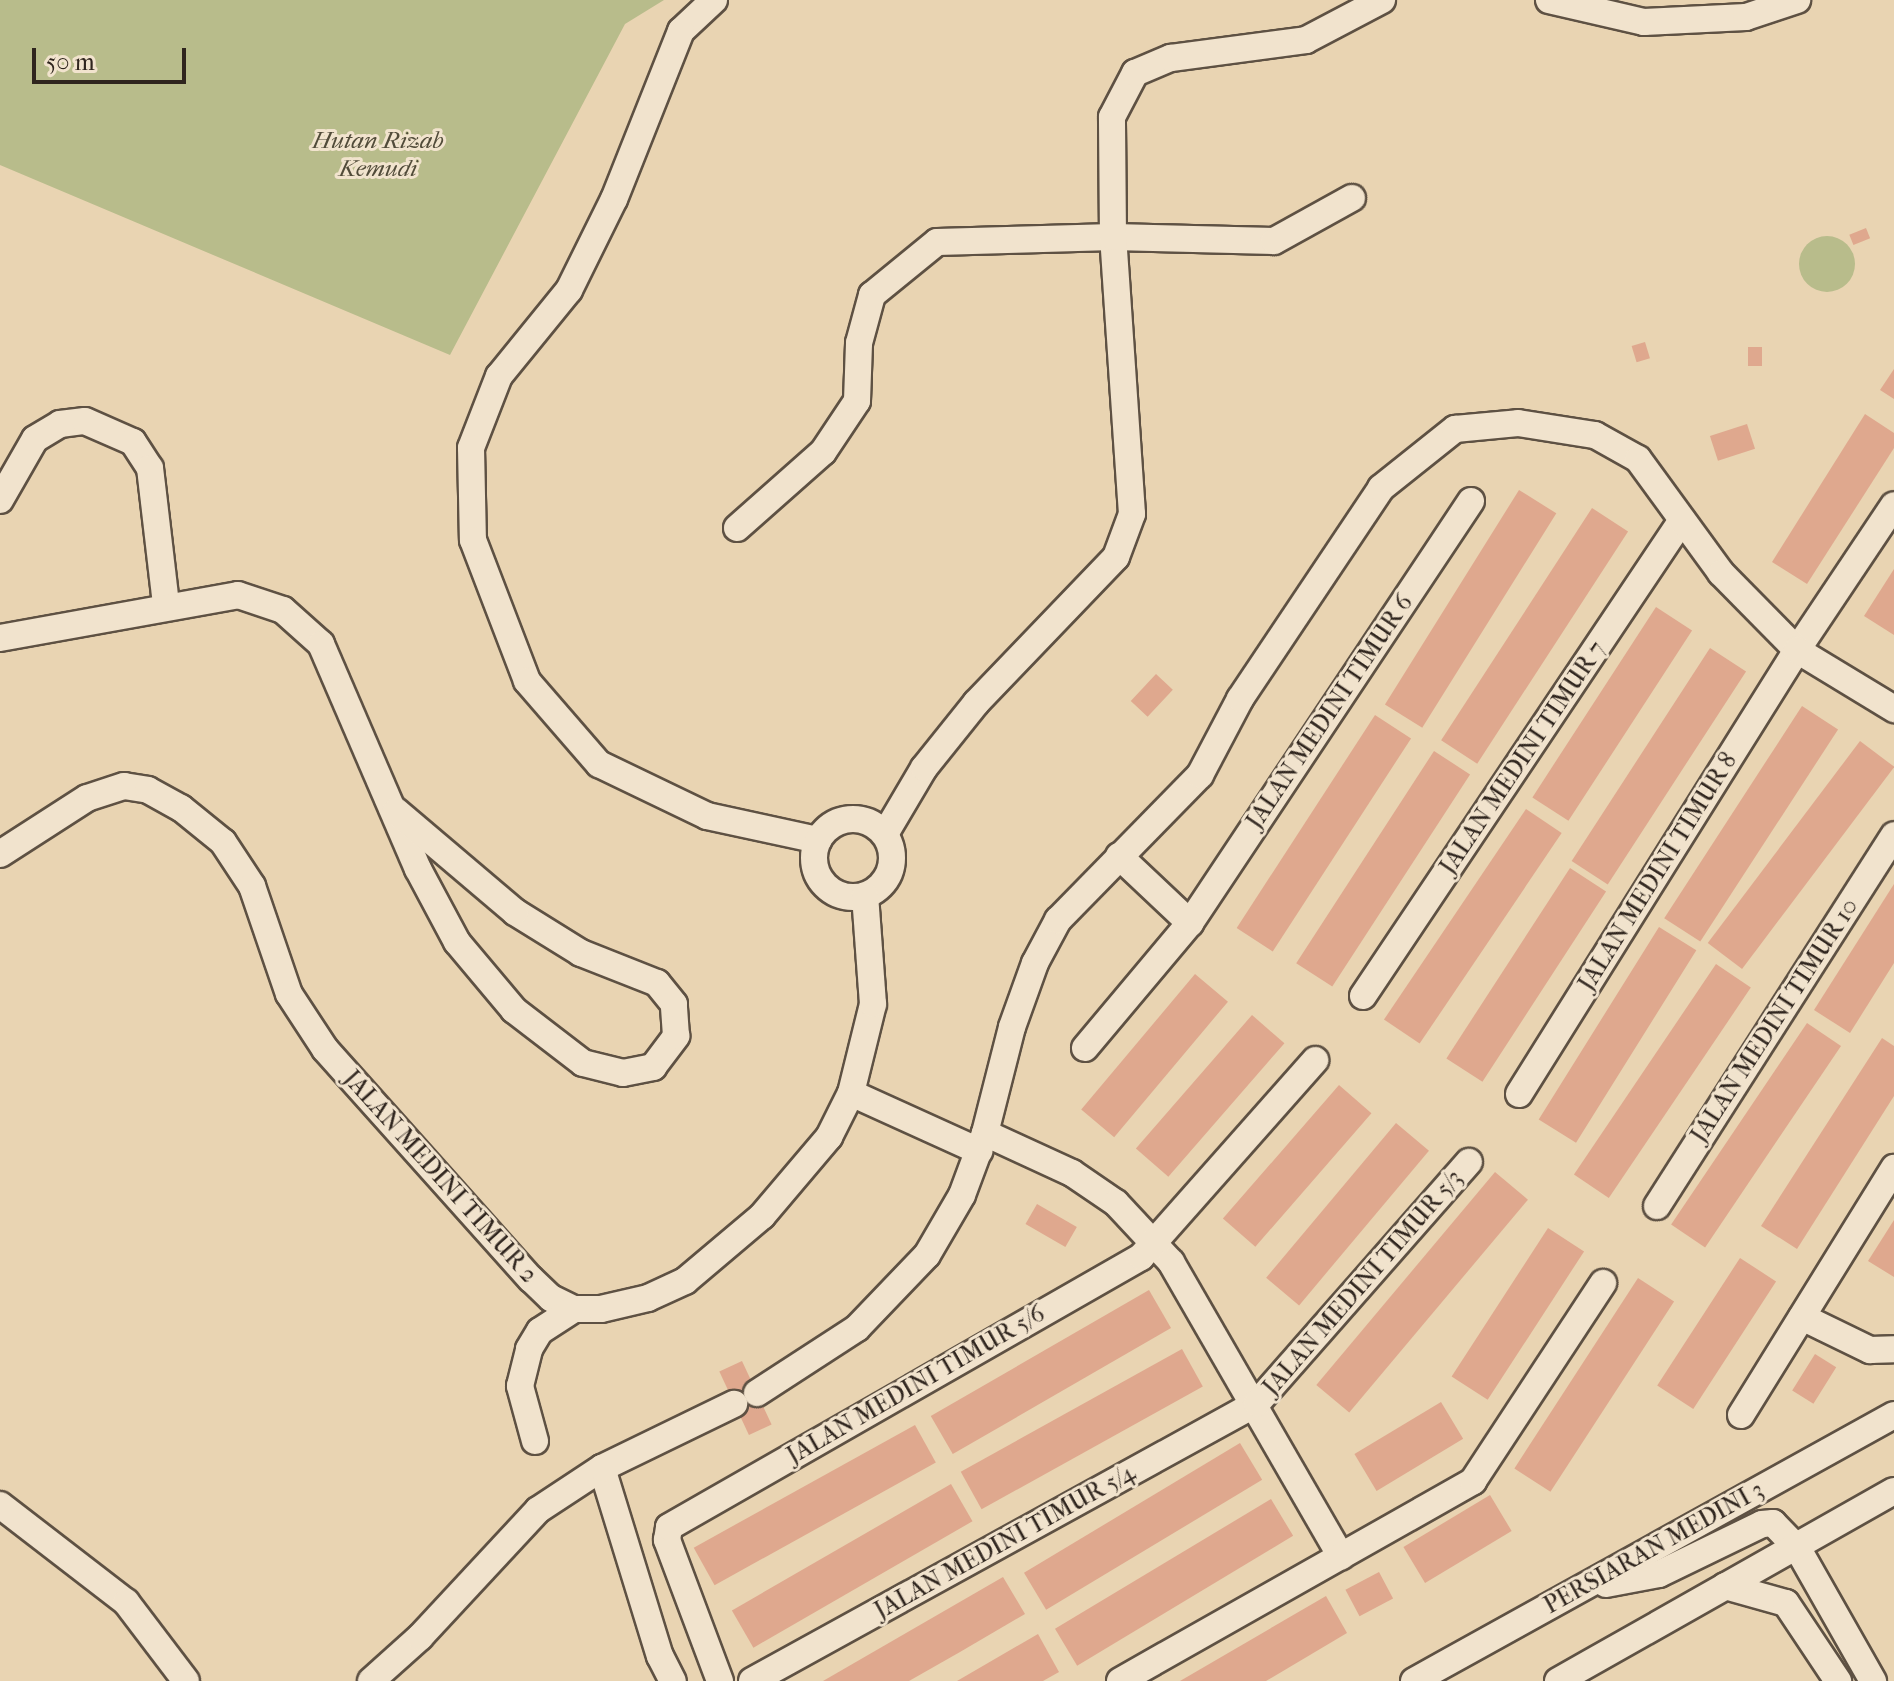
<!DOCTYPE html>
<html>
<head>
<meta charset="utf-8">
<style>
  body { margin:0 }
  #map { position:relative; width:1894px; height:1681px; overflow:hidden; background:#e9d4b2; font-family:"IM FELL French Canon",serif }
  div>[style] { position:absolute }
  .green>* { inset:0; background:#b8bc8b }
  .round { border-radius:50% }
  .building>* { inset:0; background:#dfa88e; transform-origin:0 0 }
  .roads { filter:drop-shadow(2px 0 #5e5143) drop-shadow(-2px 0 #5e5143) drop-shadow(0 2px #5e5143) drop-shadow(0 -2px #5e5143) }
  .minor>* { height:26px; margin:-13px; padding:0 13px; transform-origin:13px; border-radius:13px; background:#f1e3cd }
  .minor>.ring { margin:-13px; padding:0; box-sizing:content-box; background:none; border:26px solid #f1e3cd; border-radius:50% }
  span { translate:-50% -50%; white-space:nowrap; text-align:center; line-height:1.15; -webkit-text-stroke:6px #f1e3cd; paint-order:stroke }
  .park-label { font-size:24px; color:#514b39; font-style:italic }
  .street-label { font-size:24px; color:#2f251e }
  .scale { position:absolute; left:32px; top:48px; width:154px; height:36px; box-sizing:border-box; border:4px solid #2f251e; border-top:0; padding-left:10px; font-size:24px; line-height:28px; white-space:nowrap; color:#2f251e; -webkit-text-stroke:6px #f1e3cd; paint-order:stroke }
</style>
</head>
<body>
<div id="map">
  <div class="green">
    <div style="clip-path:polygon(0 0,664px 0,625px 24px,450px 355px,0 165px)"></div>
    <div class="round" style="left:1799px;top:236px;width:56px;height:56px"></div>
  </div>
  <div class="building">
    <div style="left:1866px;top:228px;width:11px;height:18px;rotate:68deg"></div>
    <div style="left:1645px;top:342px;width:17px;height:14px;rotate:73deg"></div>
    <div style="left:1748px;top:347px;width:14px;height:19px"></div>
    <div style="clip-path:polygon(1894px 369px,1894px 399px,1880px 390px)"></div>
    <div style="clip-path:polygon(1865px 414px,1894px 433px,1894px 448px,1807px 584px,1772px 562px)"></div>
    <div style="left:1747px;top:424px;width:26px;height:39px;rotate:72deg"></div>
    <div style="left:1519px;top:490px;width:44px;height:253px;rotate:32deg"></div>
    <div style="left:1592px;top:508px;width:43px;height:277px;rotate:33deg"></div>
    <div style="clip-path:polygon(1894px 569px,1894px 635px,1864px 616px)"></div>
    <div style="left:1656px;top:607px;width:43px;height:227px;rotate:33deg"></div>
    <div style="left:1710px;top:648px;width:43px;height:254px;rotate:33deg"></div>
    <div style="left:1156px;top:674px;width:23px;height:37px;rotate:43deg"></div>
    <div style="left:1802px;top:706px;width:43px;height:253px;rotate:33deg"></div>
    <div style="left:1375px;top:715px;width:43px;height:254px;rotate:33deg"></div>
    <div style="left:1860px;top:741px;width:43px;height:253px;rotate:37deg"></div>
    <div style="left:1434px;top:751px;width:43px;height:253px;rotate:33deg"></div>
    <div style="left:1526px;top:809px;width:43px;height:254px;rotate:34deg"></div>
    <div style="left:1570px;top:868px;width:43px;height:227px;rotate:33deg"></div>
    <div style="clip-path:polygon(1894px 884px,1894px 963px,1850px 1033px,1814px 1010px)"></div>
    <div style="left:1659px;top:927px;width:44px;height:227px;rotate:32deg"></div>
    <div style="left:1716px;top:964px;width:42px;height:254px;rotate:34deg"></div>
    <div style="left:1195px;top:974px;width:43px;height:177px;rotate:40deg"></div>
    <div style="left:1252px;top:1015px;width:43px;height:177px;rotate:41deg"></div>
    <div style="left:1807px;top:1023px;width:41px;height:243px;rotate:34deg"></div>
    <div style="clip-path:polygon(1882px 1038px,1894px 1046px,1894px 1096px,1797px 1249px,1761px 1226px)"></div>
    <div style="left:1339px;top:1085px;width:43px;height:177px;rotate:41deg"></div>
    <div style="left:1396px;top:1123px;width:43px;height:202px;rotate:40deg"></div>
    <div style="left:1495px;top:1172px;width:43px;height:278px;rotate:40deg"></div>
    <div style="left:1037px;top:1204px;width:46px;height:23px;rotate:30deg"></div>
    <div style="clip-path:polygon(1894px 1220px,1894px 1277px,1868px 1261px)"></div>
    <div style="left:1548px;top:1228px;width:43px;height:177px;rotate:33deg"></div>
    <div style="left:1740px;top:1258px;width:43px;height:152px;rotate:33deg"></div>
    <div style="left:1638px;top:1278px;width:43px;height:227px;rotate:33deg"></div>
    <div style="left:1149px;top:1290px;width:44px;height:252px;rotate:60deg"></div>
    <div style="left:1182px;top:1349px;width:43px;height:253px;rotate:61deg"></div>
    <div style="left:1815px;top:1354px;width:25px;height:43px;rotate:32deg"></div>
    <div style="left:742px;top:1361px;width:70px;height:25px;rotate:65deg"></div>
    <div style="left:1441px;top:1402px;width:43px;height:101px;rotate:59deg"></div>
    <div style="left:915px;top:1425px;width:43px;height:253px;rotate:61deg"></div>
    <div style="left:1240px;top:1443px;width:43px;height:252px;rotate:59deg"></div>
    <div style="left:951px;top:1484px;width:43px;height:253px;rotate:60deg"></div>
    <div style="left:1490px;top:1495px;width:42px;height:101px;rotate:59deg"></div>
    <div style="left:1271px;top:1499px;width:43px;height:252px;rotate:59deg"></div>
    <div style="left:1379px;top:1572px;width:30px;height:38px;rotate:62deg"></div>
    <div style="clip-path:polygon(1003px 1577px,1025px 1614px,960px 1652px,909px 1681px,823px 1681px)"></div>
    <div style="clip-path:polygon(1326px 1596px,1347px 1633px,1266px 1681px,1180px 1681px)"></div>
    <div style="clip-path:polygon(1038px 1634px,1059px 1672px,1043px 1681px,957px 1681px)"></div>
  </div>
  <div class="roads">
    <div class="minor">
      <div style="left:714px;top:0;width:45px;rotate:136.8deg"></div>
      <div style="left:681px;top:31px;width:181px;rotate:111.7deg"></div>
      <div style="left:614px;top:199px;width:102px;rotate:116.3deg"></div>
      <div style="left:569px;top:290px;width:111px;rotate:129.1deg"></div>
      <div style="left:499px;top:376px;width:77px;rotate:111.3deg"></div>
      <div style="left:471px;top:448px;width:92px;rotate:88.8deg"></div>
      <div style="left:473px;top:540px;width:151px;rotate:69deg"></div>
      <div style="left:527px;top:681px;width:110px;rotate:49.1deg"></div>
      <div style="left:599px;top:764px;width:120px;rotate:25.7deg"></div>
      <div style="left:707px;top:816px;width:114px;rotate:12.2deg"></div>
      <div style="left:1549px;top:0;width:98px;rotate:13deg"></div>
      <div style="left:1644px;top:22px;width:102px;rotate:-2.8deg"></div>
      <div style="left:1746px;top:17px;width:54px;rotate:-18.4deg"></div>
      <div style="left:0;top:500px;width:70px;rotate:-60.2deg"></div>
      <div style="left:35px;top:439px;width:29px;rotate:-31deg"></div>
      <div style="left:60px;top:424px;width:25px;rotate:-7deg"></div>
      <div style="left:85px;top:421px;width:52px;rotate:23.6deg"></div>
      <div style="left:133px;top:442px;width:31px;rotate:57deg"></div>
      <div style="left:150px;top:468px;width:138px;rotate:83.3deg"></div>
      <div style="left:737px;top:528px;width:115px;rotate:-41.5deg"></div>
      <div style="left:823px;top:452px;width:61px;rotate:-56.3deg"></div>
      <div style="left:857px;top:401px;width:58px;rotate:-88deg"></div>
      <div style="left:859px;top:343px;width:50px;rotate:-74.8deg"></div>
      <div style="left:872px;top:295px;width:84px;rotate:-39.2deg"></div>
      <div style="left:937px;top:242px;width:176px;rotate:-1.6deg"></div>
      <div style="left:1113px;top:237px;width:161px;rotate:1.4deg"></div>
      <div style="left:1274px;top:241px;width:89px;rotate:-28.9deg"></div>
      <div style="left:0;top:638px;width:242px;rotate:-10.2deg"></div>
      <div style="left:238px;top:595px;width:47px;rotate:18.4deg"></div>
      <div style="left:283px;top:610px;width:51px;rotate:41.8deg"></div>
      <div style="left:321px;top:644px;width:245px;rotate:66.7deg"></div>
      <div style="left:418px;top:869px;width:83px;rotate:61.9deg"></div>
      <div style="left:457px;top:942px;width:89px;rotate:50deg"></div>
      <div style="left:514px;top:1010px;width:87px;rotate:37.5deg"></div>
      <div style="left:583px;top:1063px;width:41px;rotate:14deg"></div>
      <div style="left:623px;top:1073px;width:31px;rotate:-11deg"></div>
      <div style="left:653px;top:1067px;width:39px;rotate:-53deg"></div>
      <div style="left:676px;top:1036px;width:32px;rotate:-94deg"></div>
      <div style="left:674px;top:1004px;width:27px;rotate:-129deg"></div>
      <div style="left:657px;top:983px;width:82px;rotate:-158.5deg"></div>
      <div style="left:581px;top:953px;width:78px;rotate:-148.2deg"></div>
      <div style="left:515px;top:912px;width:156px;rotate:-139.7deg"></div>
      <div class="ring" style="left:814px;top:819px;width:52px;height:52px"></div>
      <div style="left:885px;top:834px;width:77px;rotate:-59.4deg"></div>
      <div style="left:924px;top:768px;width:83px;rotate:-51.3deg"></div>
      <div style="left:976px;top:703px;width:202px;rotate:-46.2deg"></div>
      <div style="left:1116px;top:557px;width:46px;rotate:-69.6deg"></div>
      <div style="left:1132px;top:514px;width:278px;rotate:-93.9deg"></div>
      <div style="left:1113px;top:237px;width:120px;rotate:-90.5deg"></div>
      <div style="left:1112px;top:117px;width:50px;rotate:-62.4deg"></div>
      <div style="left:1135px;top:73px;width:39px;rotate:-23deg"></div>
      <div style="left:1171px;top:58px;width:136px;rotate:-7.6deg"></div>
      <div style="left:1306px;top:40px;width:86px;rotate:-27.8deg"></div>
      <div style="left:0;top:854px;width:103px;rotate:-32.8deg"></div>
      <div style="left:87px;top:798px;width:39px;rotate:-18deg"></div>
      <div style="left:124px;top:786px;width:24px;rotate:9deg"></div>
      <div style="left:148px;top:790px;width:38px;rotate:29deg"></div>
      <div style="left:181px;top:808px;width:54px;rotate:39deg"></div>
      <div style="left:223px;top:842px;width:53px;rotate:56.6deg"></div>
      <div style="left:252px;top:886px;width:114px;rotate:71.1deg"></div>
      <div style="left:289px;top:994px;width:66px;rotate:56.8deg"></div>
      <div style="left:325px;top:1049px;width:309px;rotate:48.2deg"></div>
      <div style="left:531px;top:1279px;width:28px;rotate:44deg"></div>
      <div style="left:551px;top:1298px;width:25px;rotate:26deg"></div>
      <div style="left:574px;top:1309px;width:27px"></div>
      <div style="left:601px;top:1309px;width:48px;rotate:-13.2deg"></div>
      <div style="left:648px;top:1298px;width:41px;rotate:-24.7deg"></div>
      <div style="left:685px;top:1281px;width:101px;rotate:-40.2deg"></div>
      <div style="left:762px;top:1216px;width:104px;rotate:-49.7deg"></div>
      <div style="left:829px;top:1137px;width:49px;rotate:-63.4deg"></div>
      <div style="left:851px;top:1093px;width:92px;rotate:-76.1deg"></div>
      <div style="left:873px;top:1004px;width:108px;rotate:-94.2deg"></div>
      <div style="left:1119px;top:856px;width:98px;rotate:43.3deg"></div>
      <div style="left:1363px;top:996px;width:573px;rotate:-56.17deg"></div>
      <div style="left:1085px;top:1048px;width:163px;rotate:-50deg"></div>
      <div style="left:1190px;top:923px;width:507px;rotate:-56.34deg"></div>
      <div style="left:851px;top:1093px;width:141px;rotate:24.4deg"></div>
      <div style="left:1519px;top:1094px;width:524px;rotate:-57.95deg"></div>
      <div style="left:1797px;top:650px;width:174px;rotate:-56.2deg"></div>
      <div style="left:985px;top:1133px;width:96px;rotate:24.7deg"></div>
      <div style="left:1072px;top:1173px;width:53px;rotate:34.3deg"></div>
      <div style="left:1116px;top:1203px;width:81px;rotate:47deg"></div>
      <div style="left:1171px;top:1262px;width:340px;rotate:60deg"></div>
      <div style="left:1657px;top:1206px;width:440px;rotate:-57.4deg"></div>
      <div style="left:1802px;top:1317px;width:76px;rotate:25.9deg"></div>
      <div style="left:1870px;top:1350px;width:24px;rotate:-2deg"></div>
      <div style="left:757px;top:1393px;width:119px;rotate:-33deg"></div>
      <div style="left:857px;top:1328px;width:101px;rotate:-46.2deg"></div>
      <div style="left:927px;top:1255px;width:69px;rotate:-59.7deg"></div>
      <div style="left:962px;top:1195px;width:66px;rotate:-69.6deg"></div>
      <div style="left:985px;top:1133px;width:109px;rotate:-75.7deg"></div>
      <div style="left:1012px;top:1027px;width:68px;rotate:-70.2deg"></div>
      <div style="left:1035px;top:963px;width:49px;rotate:-61.9deg"></div>
      <div style="left:1058px;top:920px;width:203px;rotate:-45.6deg"></div>
      <div style="left:1200px;top:775px;width:86px;rotate:-62.2deg"></div>
      <div style="left:1240px;top:699px;width:254px;rotate:-56.2deg"></div>
      <div style="left:1381px;top:488px;width:95px;rotate:-38.6deg"></div>
      <div style="left:1455px;top:429px;width:63px;rotate:-5.4deg"></div>
      <div style="left:1518px;top:423px;width:78px;rotate:8.9deg"></div>
      <div style="left:1595px;top:435px;width:49px;rotate:29.2deg"></div>
      <div style="left:1638px;top:459px;width:141px;rotate:53.9deg"></div>
      <div style="left:1721px;top:573px;width:108px;rotate:45.4deg"></div>
      <div style="left:1797px;top:650px;width:114px;rotate:31.3deg"></div>
      <div style="left:1741px;top:1415px;width:291px;rotate:-58.2deg"></div>
      <div style="left:535px;top:1441px;width:57px;rotate:-105.3deg"></div>
      <div style="left:520px;top:1386px;width:38px;rotate:-76deg"></div>
      <div style="left:529px;top:1349px;width:21px;rotate:-59deg"></div>
      <div style="left:540px;top:1331px;width:40px;rotate:-32.9deg"></div>
      <div style="left:602px;top:1468px;width:197px;rotate:72.9deg"></div>
      <div style="left:660px;top:1656px;width:28px;rotate:63deg"></div>
      <div style="left:0;top:1505px;width:159px;rotate:37.6deg"></div>
      <div style="left:126px;top:1602px;width:99px;rotate:52.8deg"></div>
      <div style="left:1606px;top:1584px;width:54px;rotate:-10.7deg"></div>
      <div style="left:1659px;top:1574px;width:114px;rotate:-25.9deg"></div>
      <div style="left:1762px;top:1524px;width:11px;rotate:-5deg"></div>
      <div style="left:1773px;top:1523px;width:36px;rotate:46deg"></div>
      <div style="left:1798px;top:1549px;width:152px;rotate:60.4deg"></div>
      <div style="left:1725px;top:1586px;width:63px;rotate:15.6deg"></div>
      <div style="left:1786px;top:1603px;width:94px;rotate:56.3deg"></div>
      <div style="left:371px;top:1681px;width:66px;rotate:-41.9deg"></div>
      <div style="left:420px;top:1637px;width:173px;rotate:-47.1deg"></div>
      <div style="left:538px;top:1510px;width:77px;rotate:-33.3deg"></div>
      <div style="left:602px;top:1468px;width:147px;rotate:-25.9deg"></div>
      <div style="left:720px;top:1681px;width:151px;rotate:-110.6deg"></div>
      <div style="left:667px;top:1540px;width:13px;rotate:-81deg"></div>
      <div style="left:669px;top:1527px;width:544px;rotate:-29.77deg"></div>
      <div style="left:1141px;top:1257px;width:263px;rotate:-48.5deg"></div>
      <div style="left:752px;top:1681px;width:576px;rotate:-28.83deg"></div>
      <div style="left:1257px;top:1403px;width:321px;rotate:-48.7deg"></div>
      <div style="left:1120px;top:1681px;width:406px;rotate:-29.5deg"></div>
      <div style="left:1473px;top:1481px;width:237px;rotate:-56.7deg"></div>
      <div style="left:1414px;top:1681px;width:549px;rotate:-28.99deg"></div>
      <div style="left:1558px;top:1681px;width:386px;rotate:-29.5deg"></div>
    </div>
  </div>
  <div class="park-label">
    <span style="left:378px;top:155px">Hutan Rizab<br>Kemudi</span>
  </div>
  <div class="street-label">
    <span style="left:1330px;top:712px;rotate:-56deg">JALAN MEDINI TIMUR 6</span>
    <span style="left:1523px;top:758px;rotate:-56deg">JALAN MEDINI TIMUR 7</span>
    <span style="left:1658px;top:872px;rotate:-58deg">JALAN MEDINI TIMUR 8</span>
    <span style="left:1775px;top:1021px;rotate:-57deg">JALAN MEDINI TIMUR 10</span>
    <span style="left:440px;top:1177px;rotate:48deg">JALAN MEDINI TIMUR 2</span>
    <span style="left:1363px;top:1283px;rotate:-49deg">JALAN MEDINI TIMUR 5/3</span>
    <span style="left:916px;top:1385px;rotate:-30deg">JALAN MEDINI TIMUR 5/6</span>
    <span style="left:1005px;top:1542px;rotate:-29deg">JALAN MEDINI TIMUR 5/4</span>
    <span style="left:1654px;top:1548px;rotate:-29deg">PERSIARAN MEDINI 3</span>
  </div>
  <div class="scale">50 m</div>
</div>
</body>
</html>
